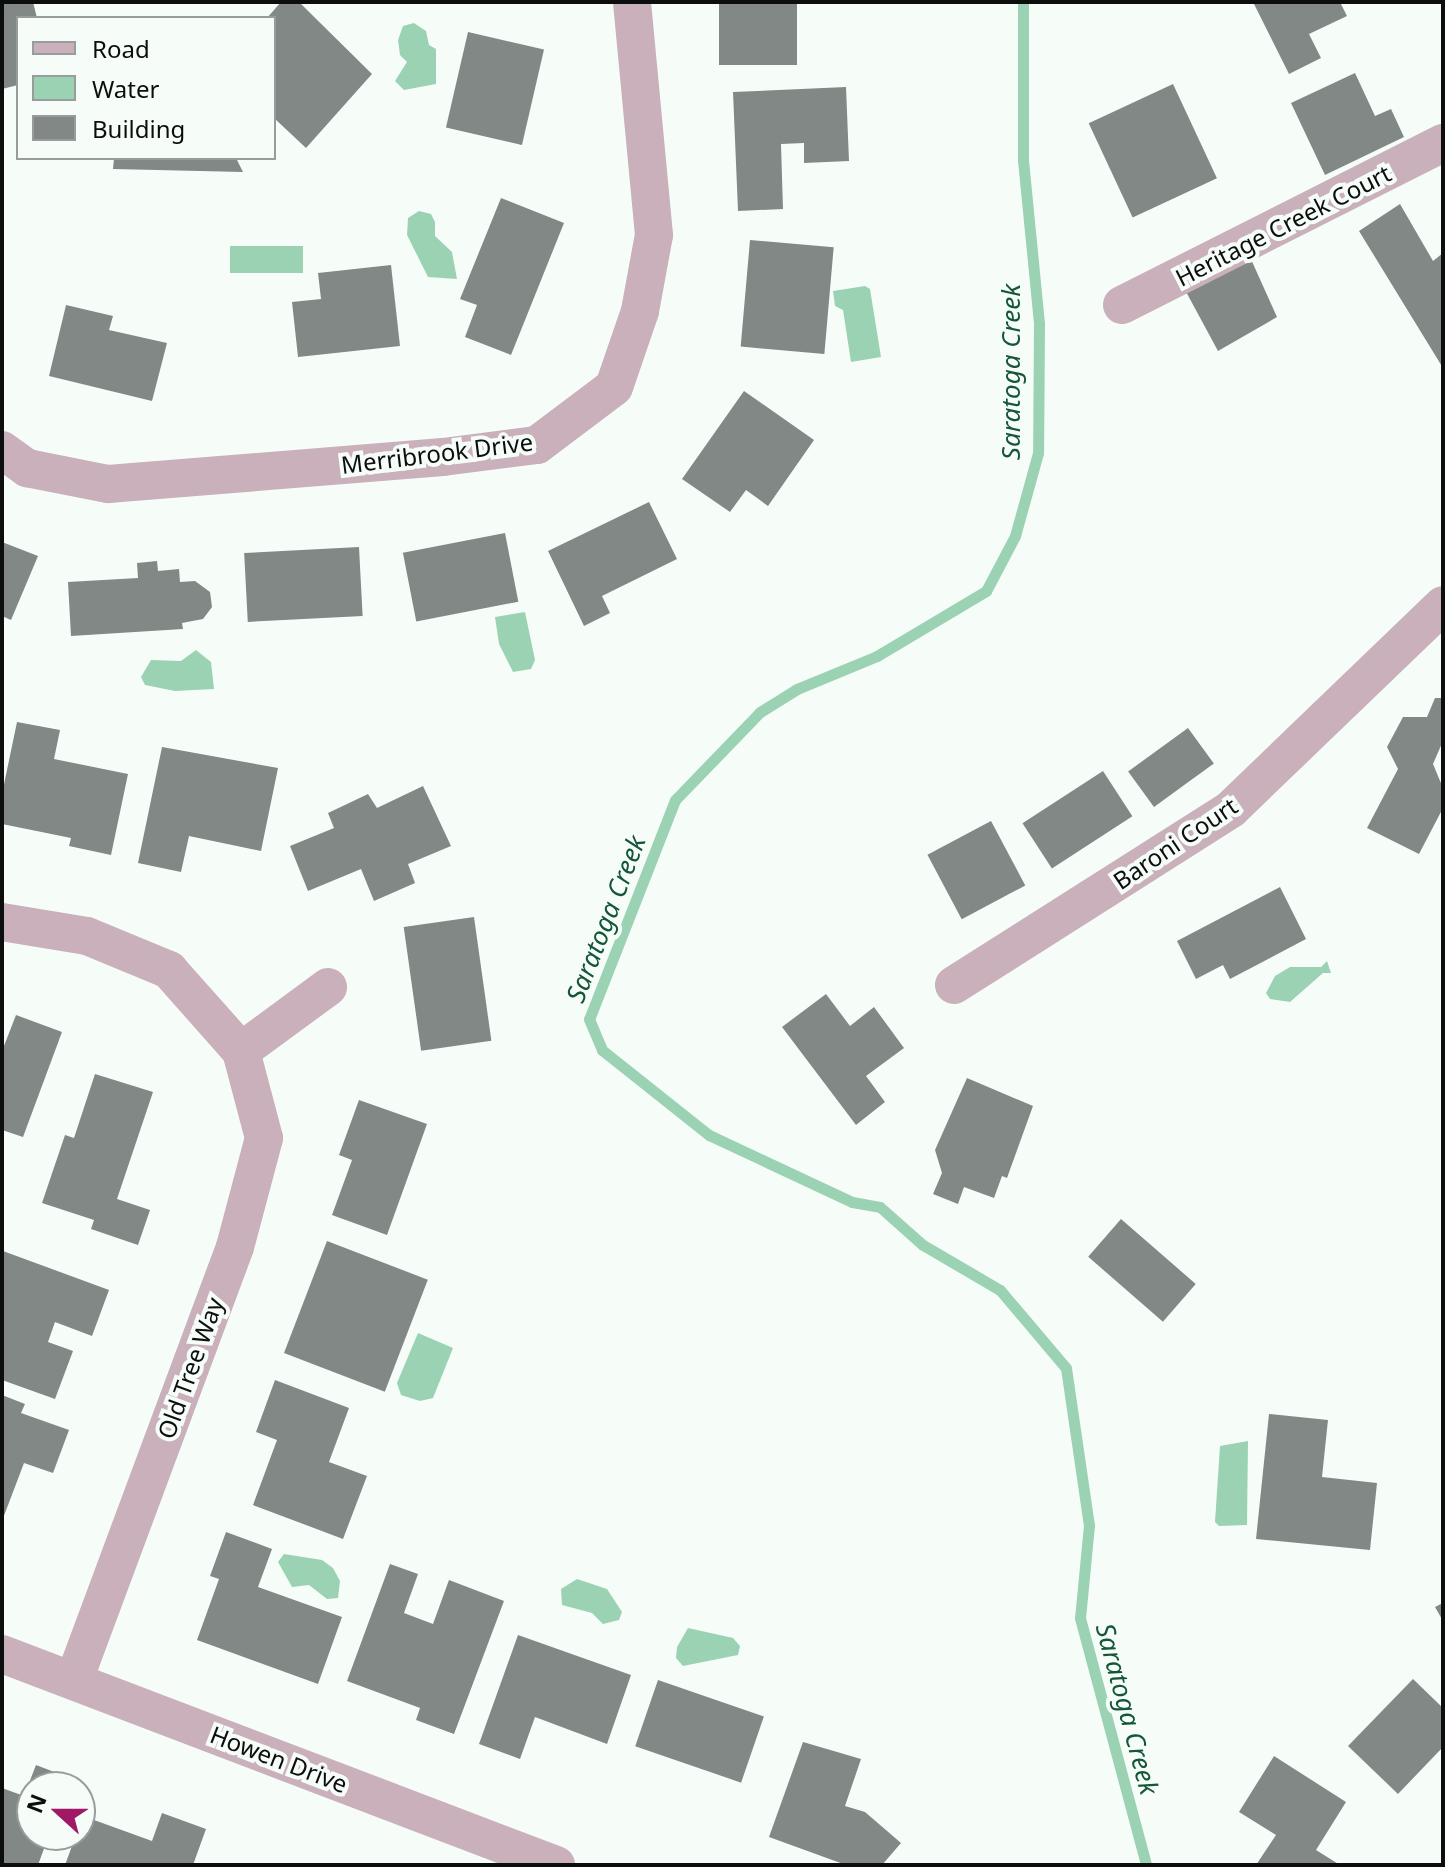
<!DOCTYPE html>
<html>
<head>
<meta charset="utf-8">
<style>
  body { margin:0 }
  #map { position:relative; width:1445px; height:1867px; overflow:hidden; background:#f6fdf9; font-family:"Noto Sans",sans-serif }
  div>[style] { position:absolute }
  .water>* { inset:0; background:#9bd2b3; transform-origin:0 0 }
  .stream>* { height:11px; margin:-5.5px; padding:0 5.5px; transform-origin:5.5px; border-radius:5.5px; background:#9bd2b3 }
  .building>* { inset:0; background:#828885; transform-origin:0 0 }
  .minor>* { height:38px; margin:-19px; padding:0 19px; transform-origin:19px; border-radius:19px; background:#c9b0ba }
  span { translate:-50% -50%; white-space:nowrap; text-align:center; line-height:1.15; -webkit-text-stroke:8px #f6fdf9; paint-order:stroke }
  .street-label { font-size:24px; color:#0c0e0d }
  .water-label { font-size:26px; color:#155639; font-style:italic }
  .frame { position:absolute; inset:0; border:4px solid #0c0e0d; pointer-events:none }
  .legend { position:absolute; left:16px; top:16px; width:260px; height:144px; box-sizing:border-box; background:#f6fdf9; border:2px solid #989d9b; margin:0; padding:10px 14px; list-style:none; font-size:24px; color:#0c0e0d }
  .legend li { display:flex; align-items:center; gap:16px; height:40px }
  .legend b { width:40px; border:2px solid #989d9b }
  .north { position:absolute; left:16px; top:1771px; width:80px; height:80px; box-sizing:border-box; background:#f6fdf9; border:2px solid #989d9b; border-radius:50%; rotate:291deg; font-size:22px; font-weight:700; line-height:32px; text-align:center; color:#0c0e0d }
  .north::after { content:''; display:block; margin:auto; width:28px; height:36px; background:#a01966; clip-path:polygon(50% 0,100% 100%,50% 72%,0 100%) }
</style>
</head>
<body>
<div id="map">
  <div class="water">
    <div style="clip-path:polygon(414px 23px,426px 31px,429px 45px,436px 49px,436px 84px,404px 90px,395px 81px,407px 62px,400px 55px,398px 40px,403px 26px)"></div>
    <div style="clip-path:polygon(419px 211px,431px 214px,435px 222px,435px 236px,452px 252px,457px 279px,428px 277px,407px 235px,408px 218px)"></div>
    <div style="left:303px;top:246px;width:27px;height:73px;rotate:90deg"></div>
    <div style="clip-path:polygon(865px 286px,870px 289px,881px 357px,851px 362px,843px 310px,835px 306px,833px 291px)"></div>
    <div style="clip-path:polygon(525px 612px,535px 660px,531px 669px,513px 672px,499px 644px,495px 617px)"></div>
    <div style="clip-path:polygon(196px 650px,211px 662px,214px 689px,175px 691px,145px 685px,141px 677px,151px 660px,181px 661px)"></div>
    <div style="clip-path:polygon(1327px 961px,1331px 973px,1323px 973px,1290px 1002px,1270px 999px,1266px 993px,1275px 976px,1290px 967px,1321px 967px)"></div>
    <div style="clip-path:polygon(418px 1333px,453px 1348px,433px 1398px,420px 1401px,401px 1395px,397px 1383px)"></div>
    <div style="clip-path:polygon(1248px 1441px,1247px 1525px,1219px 1526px,1215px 1522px,1220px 1446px)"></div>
    <div style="clip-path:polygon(284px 1554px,322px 1560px,333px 1568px,340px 1581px,338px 1598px,327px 1599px,309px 1585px,292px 1587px,278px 1562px)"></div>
    <div style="clip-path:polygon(577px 1579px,607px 1589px,622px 1612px,619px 1620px,603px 1624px,592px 1613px,562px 1605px,561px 1589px)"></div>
    <div style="clip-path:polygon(688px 1628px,733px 1638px,740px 1646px,738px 1655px,683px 1666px,676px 1658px,677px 1647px)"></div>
  </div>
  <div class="stream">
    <div style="left:1023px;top:2px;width:158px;rotate:90deg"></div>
    <div style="left:1023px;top:160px;width:165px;rotate:84.4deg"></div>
    <div style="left:1039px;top:324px;width:129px;rotate:90.4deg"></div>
    <div style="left:1038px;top:453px;width:86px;rotate:105.5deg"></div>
    <div style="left:1015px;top:536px;width:62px;rotate:117.8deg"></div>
    <div style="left:986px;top:591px;width:127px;rotate:149.2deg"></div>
    <div style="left:877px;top:656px;width:87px;rotate:157.6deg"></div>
    <div style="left:797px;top:689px;width:44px;rotate:148.1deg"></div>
    <div style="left:760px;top:712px;width:122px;rotate:134deg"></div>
    <div style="left:675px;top:800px;width:235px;rotate:111.4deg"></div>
    <div style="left:589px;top:1019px;width:34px;rotate:67deg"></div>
    <div style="left:602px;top:1050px;width:137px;rotate:38.5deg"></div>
    <div style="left:709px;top:1135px;width:158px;rotate:25.1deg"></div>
    <div style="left:852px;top:1202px;width:28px;rotate:10deg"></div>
    <div style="left:880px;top:1207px;width:57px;rotate:41.5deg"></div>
    <div style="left:923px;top:1245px;width:89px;rotate:30.3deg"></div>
    <div style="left:1000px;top:1290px;width:102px;rotate:49.8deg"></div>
    <div style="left:1066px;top:1368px;width:159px;rotate:81.7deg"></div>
    <div style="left:1089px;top:1525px;width:93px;rotate:95.5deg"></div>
    <div style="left:1080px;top:1618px;width:256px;rotate:75deg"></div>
  </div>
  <div class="building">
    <div style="clip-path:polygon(2px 2px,33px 2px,37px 18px,18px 18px,18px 85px,2px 89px)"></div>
    <div style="clip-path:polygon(281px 2px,299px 2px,372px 74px,306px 148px,274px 118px,274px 18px,267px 18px)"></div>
    <div style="left:719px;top:2px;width:78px;height:63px"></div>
    <div style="clip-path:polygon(1253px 2px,1340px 2px,1347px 16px,1309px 34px,1321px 58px,1289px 74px)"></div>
    <div style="left:468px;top:32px;width:78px;height:98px;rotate:13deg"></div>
    <div style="clip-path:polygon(1355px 73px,1375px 116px,1391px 109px,1404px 137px,1325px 175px,1291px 103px)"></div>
    <div style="left:1173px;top:84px;width:104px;height:93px;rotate:65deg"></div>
    <div style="clip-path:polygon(846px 87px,849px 161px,804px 163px,804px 143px,781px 144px,783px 209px,738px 211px,733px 92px)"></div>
    <div style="clip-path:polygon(114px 158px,236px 158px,243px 172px,113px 169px)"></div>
    <div style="clip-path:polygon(501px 198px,564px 223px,511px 355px,465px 337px,477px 305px,460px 299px)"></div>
    <div style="clip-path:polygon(1400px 204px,1433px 261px,1443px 253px,1443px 368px,1359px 231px)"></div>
    <div style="left:750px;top:240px;width:84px;height:107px;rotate:5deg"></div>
    <div style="clip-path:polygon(1250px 257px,1277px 317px,1218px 351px,1184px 288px)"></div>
    <div style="clip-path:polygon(391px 265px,400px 346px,298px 357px,292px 302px,321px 299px,318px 273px)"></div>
    <div style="clip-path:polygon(66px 305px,113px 316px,109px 330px,167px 343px,152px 401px,49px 376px)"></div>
    <div style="clip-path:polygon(744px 391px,814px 440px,768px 506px,746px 490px,730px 512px,682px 479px)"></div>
    <div style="clip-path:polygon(649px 502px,677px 559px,602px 596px,610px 613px,584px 626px,548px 551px)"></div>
    <div style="left:505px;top:533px;width:70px;height:104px;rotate:79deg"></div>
    <div style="clip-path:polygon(2px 542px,38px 556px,11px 620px,2px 616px)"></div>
    <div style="left:359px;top:547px;width:69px;height:115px;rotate:87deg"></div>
    <div style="clip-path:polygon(157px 561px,158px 571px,179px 569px,180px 582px,195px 581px,210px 592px,212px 607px,203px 619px,182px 623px,183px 629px,71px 636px,68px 582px,138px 578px,137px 563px)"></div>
    <div style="clip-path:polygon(1435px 698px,1443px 698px,1443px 741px,1433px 764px,1443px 788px,1443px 808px,1419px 854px,1367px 828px,1398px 769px,1387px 747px,1403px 717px,1427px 717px)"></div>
    <div style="clip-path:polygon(17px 722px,60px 730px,54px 759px,128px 774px,111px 855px,69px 846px,71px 838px,2px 824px,2px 794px)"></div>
    <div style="left:1188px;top:728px;width:44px;height:74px;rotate:54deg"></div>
    <div style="clip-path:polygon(162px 747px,278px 768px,261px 851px,189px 836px,181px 872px,138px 863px)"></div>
    <div style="left:1103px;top:771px;width:54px;height:96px;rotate:57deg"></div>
    <div style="clip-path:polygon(423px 786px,451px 846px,408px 864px,415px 883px,374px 901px,361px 869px,308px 891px,290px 846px,334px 828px,328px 813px,368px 794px,377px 808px)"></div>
    <div style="left:991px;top:821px;width:73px;height:72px;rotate:62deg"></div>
    <div style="clip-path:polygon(1280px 887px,1306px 939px,1230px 979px,1223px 965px,1196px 979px,1177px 941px)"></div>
    <div style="left:474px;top:917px;width:125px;height:71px;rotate:82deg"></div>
    <div style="clip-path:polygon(826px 994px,850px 1026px,874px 1007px,904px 1048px,866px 1076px,885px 1102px,856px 1125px,782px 1027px)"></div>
    <div style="clip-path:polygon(16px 1015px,62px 1032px,23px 1137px,2px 1130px,2px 1051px)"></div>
    <div style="clip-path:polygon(95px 1074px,153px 1092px,117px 1199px,150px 1210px,138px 1245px,91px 1229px,94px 1220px,42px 1203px,65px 1135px,74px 1138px)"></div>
    <div style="clip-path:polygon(967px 1078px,1033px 1106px,1007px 1178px,1002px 1176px,994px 1198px,964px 1187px,958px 1204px,933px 1194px,942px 1173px,935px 1150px)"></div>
    <div style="clip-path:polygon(359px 1100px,427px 1124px,387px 1235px,332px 1215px,352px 1160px,339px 1155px)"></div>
    <div style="left:1121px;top:1219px;width:99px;height:50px;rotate:41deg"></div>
    <div style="left:327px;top:1241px;width:108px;height:120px;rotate:21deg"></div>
    <div style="clip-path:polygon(3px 1251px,109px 1290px,92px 1336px,55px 1322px,48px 1342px,73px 1351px,55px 1399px,2px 1380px)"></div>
    <div style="clip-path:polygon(275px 1380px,349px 1408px,329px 1462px,367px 1476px,343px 1539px,253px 1505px,277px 1440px,256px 1432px)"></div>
    <div style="clip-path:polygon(2px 1395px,25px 1404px,21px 1413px,69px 1430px,53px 1473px,24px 1463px,2px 1521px)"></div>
    <div style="clip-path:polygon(1269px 1414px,1328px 1420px,1322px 1477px,1377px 1483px,1370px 1550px,1256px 1539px)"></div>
    <div style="clip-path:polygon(226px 1532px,272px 1549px,258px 1587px,342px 1617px,318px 1684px,197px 1640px,219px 1579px,210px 1576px)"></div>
    <div style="clip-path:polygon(390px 1564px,418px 1574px,404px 1613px,433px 1624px,449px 1580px,504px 1601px,454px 1734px,416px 1720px,420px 1708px,347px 1681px)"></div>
    <div style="clip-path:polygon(1443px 1603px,1443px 1621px,1435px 1607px)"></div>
    <div style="clip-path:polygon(518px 1635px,631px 1675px,607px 1744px,535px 1717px,520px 1759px,479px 1744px)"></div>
    <div style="clip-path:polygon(1413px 1679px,1443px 1708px,1443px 1747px,1398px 1794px,1348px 1746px)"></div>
    <div style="left:658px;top:1680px;width:112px;height:70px;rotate:19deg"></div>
    <div style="clip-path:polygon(803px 1742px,861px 1759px,845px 1806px,865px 1812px,901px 1843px,882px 1865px,846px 1865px,769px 1837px)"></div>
    <div style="clip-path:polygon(1274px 1756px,1346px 1802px,1316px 1850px,1340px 1865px,1256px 1865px,1276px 1835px,1239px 1812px)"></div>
    <div style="clip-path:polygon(36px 1765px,70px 1778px,67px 1787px,32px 1787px,32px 1835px,49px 1835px,38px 1865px,2px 1865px,2px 1788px,24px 1796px)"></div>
    <div style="clip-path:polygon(162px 1813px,206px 1829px,193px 1865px,65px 1865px,83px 1816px,152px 1841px)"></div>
  </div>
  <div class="minor">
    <div style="left:1122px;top:305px;width:360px;rotate:-26.8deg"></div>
    <div style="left:2px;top:450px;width:31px;rotate:36deg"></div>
    <div style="left:27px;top:468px;width:83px;rotate:11.2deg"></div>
    <div style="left:108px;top:484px;width:336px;rotate:-4.6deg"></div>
    <div style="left:443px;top:457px;width:95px;rotate:-7.3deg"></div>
    <div style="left:537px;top:445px;width:96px;rotate:-37deg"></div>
    <div style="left:614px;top:387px;width:80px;rotate:-71.1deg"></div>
    <div style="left:640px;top:311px;width:77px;rotate:-79.6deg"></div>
    <div style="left:654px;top:235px;width:234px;rotate:-95.4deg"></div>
    <div style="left:2px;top:922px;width:86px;rotate:9.4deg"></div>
    <div style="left:87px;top:936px;width:89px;rotate:22.5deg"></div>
    <div style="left:169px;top:970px;width:108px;rotate:48.4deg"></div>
    <div style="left:241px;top:1051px;width:90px;rotate:75.2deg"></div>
    <div style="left:264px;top:1138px;width:113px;rotate:104.9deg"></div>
    <div style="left:235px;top:1247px;width:462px;rotate:110.4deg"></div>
    <div style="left:954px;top:985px;width:328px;rotate:-32.4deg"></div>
    <div style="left:1231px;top:809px;width:294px;rotate:-43.9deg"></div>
    <div style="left:241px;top:1051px;width:108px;rotate:-36.3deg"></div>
    <div style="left:2px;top:1654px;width:593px;rotate:20.85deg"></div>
  </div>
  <div class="street-label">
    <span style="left:1283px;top:225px;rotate:-27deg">Heritage Creek Court</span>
    <span style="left:437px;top:453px;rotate:-7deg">Merribrook Drive</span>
    <span style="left:1175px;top:843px;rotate:-34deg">Baroni Court</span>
    <span style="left:190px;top:1368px;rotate:-70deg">Old Tree Way</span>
    <span style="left:279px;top:1759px;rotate:21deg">Howen Drive</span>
  </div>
  <div class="water-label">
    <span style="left:1011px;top:372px;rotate:-90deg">Saratoga Creek</span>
    <span style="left:606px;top:919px;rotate:-69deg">Saratoga Creek</span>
    <span style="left:1127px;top:1709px;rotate:75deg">Saratoga Creek</span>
  </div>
  <div class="frame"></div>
  <ul class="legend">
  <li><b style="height:10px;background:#c9b0ba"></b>Road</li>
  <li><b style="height:22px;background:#9bd2b3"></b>Water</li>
  <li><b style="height:22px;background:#828885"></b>Building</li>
  </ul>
  <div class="north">N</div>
</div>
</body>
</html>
